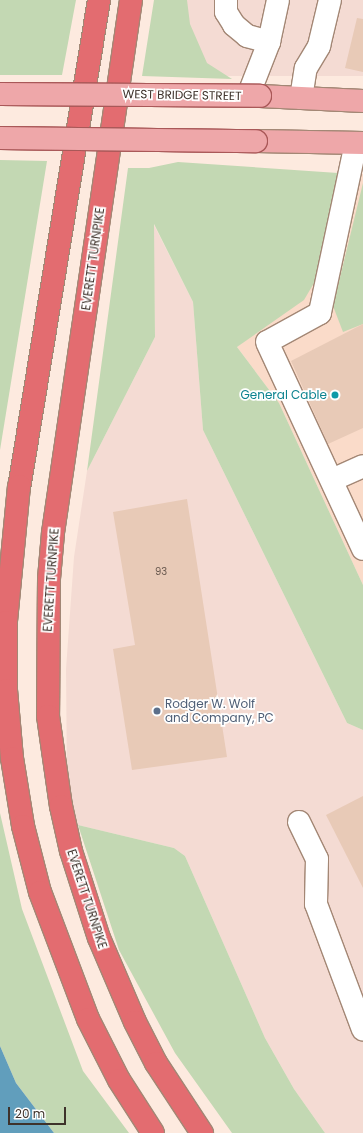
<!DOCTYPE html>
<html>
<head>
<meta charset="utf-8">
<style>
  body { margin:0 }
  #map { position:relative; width:363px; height:1133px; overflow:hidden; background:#fdeadf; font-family:Poppins,sans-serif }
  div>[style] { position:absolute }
  .commercial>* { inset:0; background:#f4dbd3; transform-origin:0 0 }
  .built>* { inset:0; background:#fadbc9 }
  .green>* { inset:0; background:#c3d8b3 }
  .water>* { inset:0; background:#619ebc }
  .building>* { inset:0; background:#e8cab7 }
  .roads { filter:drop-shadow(1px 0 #a38775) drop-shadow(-1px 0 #a38775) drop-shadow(0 1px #a38775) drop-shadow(0 -1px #a38775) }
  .minor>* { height:22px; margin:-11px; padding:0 11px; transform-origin:11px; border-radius:11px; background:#fff }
  .major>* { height:22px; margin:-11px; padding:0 11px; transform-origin:11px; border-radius:11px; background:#eea7a9 }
  .highway>* { height:22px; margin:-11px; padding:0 11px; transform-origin:11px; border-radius:11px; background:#e36c70 }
  .bridges { filter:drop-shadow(1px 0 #a95858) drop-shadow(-1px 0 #a95858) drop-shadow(0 1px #a95858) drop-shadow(0 -1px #a95858) }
  .major-bridge>* { height:22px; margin:-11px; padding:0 11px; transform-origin:11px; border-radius:11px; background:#eea7a9 }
  .dots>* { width:11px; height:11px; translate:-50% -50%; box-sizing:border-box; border:2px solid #fff; border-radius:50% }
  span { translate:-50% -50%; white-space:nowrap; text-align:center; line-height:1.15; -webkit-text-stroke:3.5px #fff; paint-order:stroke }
  .number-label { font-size:10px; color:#68584e }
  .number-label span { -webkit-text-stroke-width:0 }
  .street-label { font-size:12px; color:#3e322b }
  .culture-label { font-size:12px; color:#0d838f }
  .right { translate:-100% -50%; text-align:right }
  .service-label { font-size:12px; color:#4e5e75 }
  .left { translate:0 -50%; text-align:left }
  .scale { position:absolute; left:8px; top:1107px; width:58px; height:18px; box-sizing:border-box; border:2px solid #3e322b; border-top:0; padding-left:5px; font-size:12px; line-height:14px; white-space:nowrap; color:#3e322b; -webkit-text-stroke:3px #fff; paint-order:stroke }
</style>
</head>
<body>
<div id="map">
  <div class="commercial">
    <div style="left:172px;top:0;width:191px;height:76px"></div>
    <div style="clip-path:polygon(153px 223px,193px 302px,203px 430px,347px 723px,363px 730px,363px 1133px,325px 1133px,294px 1089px,265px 1038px,185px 856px,174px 848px,78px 825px,67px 781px,66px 669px,74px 557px,87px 471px,155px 337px)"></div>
  </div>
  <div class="built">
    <div style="clip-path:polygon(338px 173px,363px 174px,363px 585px,279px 403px,237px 347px,252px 335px,337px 190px)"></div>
  </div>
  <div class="green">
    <div style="clip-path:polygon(0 0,76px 0,62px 75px,0 75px)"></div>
    <div style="clip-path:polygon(154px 0,187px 0,190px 24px,207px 63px,232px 79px,142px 76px)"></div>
    <div style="clip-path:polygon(0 160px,47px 161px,0 450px)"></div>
    <div style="clip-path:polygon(178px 162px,338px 173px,324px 266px,304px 300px,237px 347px,279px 403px,363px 585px,363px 730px,347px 723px,203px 430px,193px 302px,154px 224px,155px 337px,87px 471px,128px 168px,149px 168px)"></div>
    <div style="clip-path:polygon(363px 183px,363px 324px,343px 332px,333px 306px)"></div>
    <div style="clip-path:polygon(0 813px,22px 909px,83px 1071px,129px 1133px,54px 1133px,16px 1083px,0 1046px)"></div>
    <div style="clip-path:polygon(78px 825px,174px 848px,185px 856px,265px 1038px,294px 1089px,325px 1133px,232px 1133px,175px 1053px,119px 950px)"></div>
  </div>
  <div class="water">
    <div style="clip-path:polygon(0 1046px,16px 1083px,54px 1133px,0 1133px)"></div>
  </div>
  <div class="building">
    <div style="clip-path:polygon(357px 18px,363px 19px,363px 72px,345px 68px)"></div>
    <div style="clip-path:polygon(363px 324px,363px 428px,328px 444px,291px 361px)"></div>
    <div style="clip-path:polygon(187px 499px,227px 757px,132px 770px,113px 649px,135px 645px,113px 512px)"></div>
    <div style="clip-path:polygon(363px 796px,363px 888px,326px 815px)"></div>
  </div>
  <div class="roads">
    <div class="minor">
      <div style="left:226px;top:0;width:12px;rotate:90deg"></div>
      <div style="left:226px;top:12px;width:15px;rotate:58deg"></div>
      <div style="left:234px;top:25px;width:17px;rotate:40deg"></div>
      <div style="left:247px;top:36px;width:23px;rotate:15deg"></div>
      <div style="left:248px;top:96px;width:58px;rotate:-68.7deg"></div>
      <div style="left:269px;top:42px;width:43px;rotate:-77.9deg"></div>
      <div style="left:301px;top:98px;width:30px;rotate:-81deg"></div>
      <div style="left:306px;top:68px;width:26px;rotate:-59deg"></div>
      <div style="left:319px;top:46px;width:47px;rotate:-76.6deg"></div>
      <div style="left:356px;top:143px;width:174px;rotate:102deg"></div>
      <div style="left:320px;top:313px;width:60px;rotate:151.3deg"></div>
      <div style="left:267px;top:342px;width:228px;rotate:65.1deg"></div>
      <div style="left:332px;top:480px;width:34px;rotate:-24deg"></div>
      <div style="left:299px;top:822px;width:41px;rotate:64.1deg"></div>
      <div style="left:317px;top:859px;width:45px;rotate:91.3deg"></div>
      <div style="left:316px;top:904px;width:134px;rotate:69.5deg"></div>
    </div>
    <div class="major">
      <div style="left:260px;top:96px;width:103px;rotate:2.8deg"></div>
      <div style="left:256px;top:141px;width:107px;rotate:1.1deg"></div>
    </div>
    <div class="highway">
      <div style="left:99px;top:0;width:493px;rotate:99.3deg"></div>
      <div style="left:19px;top:486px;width:137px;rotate:95.5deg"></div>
      <div style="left:6px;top:622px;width:68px;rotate:90deg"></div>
      <div style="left:6px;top:690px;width:68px;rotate:85deg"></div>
      <div style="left:12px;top:758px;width:69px;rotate:80.8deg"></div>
      <div style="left:23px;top:826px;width:68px;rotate:75.6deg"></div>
      <div style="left:40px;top:892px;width:136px;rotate:69.3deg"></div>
      <div style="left:88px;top:1019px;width:68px;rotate:63.1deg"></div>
      <div style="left:119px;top:1080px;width:63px;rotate:57.3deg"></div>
      <div style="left:131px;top:0;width:539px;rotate:98.33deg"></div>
      <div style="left:53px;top:533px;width:46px;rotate:95deg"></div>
      <div style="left:49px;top:579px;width:137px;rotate:90.4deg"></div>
      <div style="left:48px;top:716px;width:91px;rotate:81.8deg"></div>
      <div style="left:61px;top:806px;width:46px;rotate:77.5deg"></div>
      <div style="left:71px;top:851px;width:91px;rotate:72.2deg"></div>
      <div style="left:99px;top:938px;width:91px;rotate:66.8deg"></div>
      <div style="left:135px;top:1022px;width:46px;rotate:62.9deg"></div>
      <div style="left:156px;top:1063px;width:84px;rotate:56.7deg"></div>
    </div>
  </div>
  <div class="bridges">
    <div class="major-bridge">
      <div style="left:0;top:94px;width:260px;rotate:0.4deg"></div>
      <div style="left:0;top:138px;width:256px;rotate:0.7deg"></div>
    </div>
  </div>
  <div class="dots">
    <div style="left:335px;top:395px;background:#0f9aa8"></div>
    <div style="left:157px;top:711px;background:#5c6f8a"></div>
  </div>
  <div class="number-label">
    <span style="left:161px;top:572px">93</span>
  </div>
  <div class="street-label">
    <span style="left:182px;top:95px;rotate:1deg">WEST BRIDGE STREET</span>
    <span style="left:93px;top:259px;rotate:-82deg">EVERETT TURNPIKE</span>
    <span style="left:51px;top:580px;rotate:-86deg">EVERETT TURNPIKE</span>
    <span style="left:87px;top:899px;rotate:72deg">EVERETT TURNPIKE</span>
  </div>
  <div class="culture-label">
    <span class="right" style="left:327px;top:395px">General Cable</span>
  </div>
  <div class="service-label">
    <span class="left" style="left:165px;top:711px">Rodger W. Wolf<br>and Company, PC</span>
  </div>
  <div class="scale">20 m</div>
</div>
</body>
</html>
